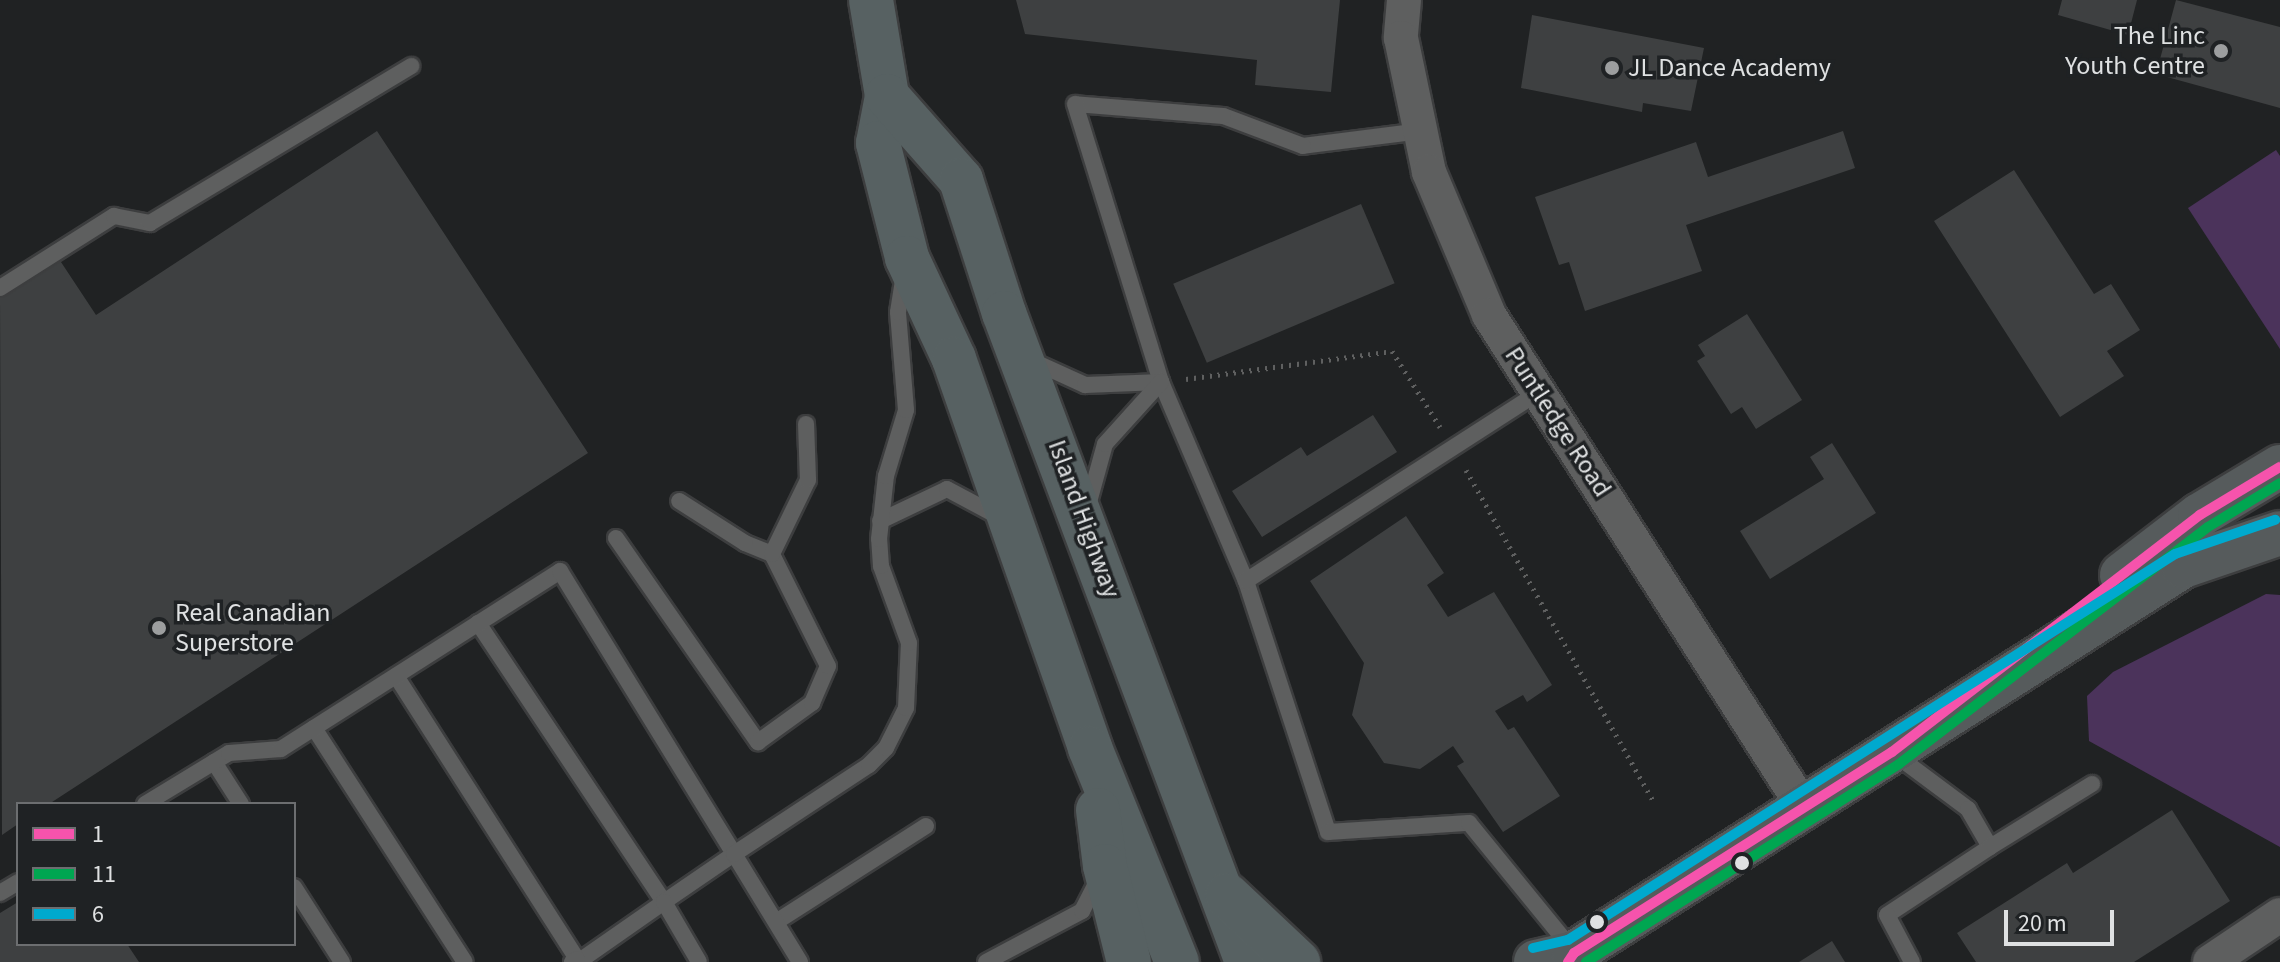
<!DOCTYPE html>
<html>
<head>
<meta charset="utf-8">
<style>
  body { margin:0 }
  #map { position:relative; width:2280px; height:962px; overflow:hidden; background:#202223; font-family:"Source Sans 3",sans-serif }
  div>[style] { position:absolute }
  .green>* { inset:0; background:#4b335b }
  .building>* { inset:0; background:#3e4041; transform-origin:0 0 }
  .path>* { height:5px; margin-top:-2.5px; transform-origin:0; background:repeating-linear-gradient(90deg,#5f6060 0 2px,transparent 0 8px) }
  .roads { filter:drop-shadow(2px 0 #3d3e3f) drop-shadow(-2px 0 #3d3e3f) drop-shadow(0 2px #3d3e3f) drop-shadow(0 -2px #3d3e3f) }
  .service>* { height:16px; margin:-8px; padding:0 8px; transform-origin:8px; border-radius:8px; background:#5e5f5f }
  .minor>* { height:34px; margin:-17px; padding:0 17px; transform-origin:17px; border-radius:17px; background:#5e5f5f }
  .secondary>* { height:44px; margin:-22px; padding:0 22px; transform-origin:22px; border-radius:22px; background:#565b5c }
  .primary>* { height:44px; margin:-22px; padding:0 22px; transform-origin:22px; border-radius:22px; background:#576162 }
  .bus-1>* { height:10px; margin:-5px; padding:0 5px; transform-origin:5px; border-radius:5px; background:#f653ac }
  .bus-2>* { height:10px; margin:-5px; padding:0 5px; transform-origin:5px; border-radius:5px; background:#00a651 }
  .bus-3>* { height:10px; margin:-5px; padding:0 5px; transform-origin:5px; border-radius:5px; background:#00a9ce }
  .dots>* { width:22px; height:22px; translate:-50% -50%; box-sizing:border-box; border:4px solid #1f2224; border-radius:50% }
  span { translate:-50% -50%; white-space:nowrap; text-align:center; line-height:1.15; -webkit-text-stroke:7px #1f2224; paint-order:stroke }
  .poi-label { font-size:26px; color:#dfe1e2 }
  .right { translate:-100% -50%; text-align:right }
  .left { translate:0 -50%; text-align:left }
  .street-label { font-size:26px; color:#dfe1e2 }
  .legend { position:absolute; left:16px; top:802px; width:280px; height:144px; box-sizing:border-box; background:#1f2224; border:2px solid #6c6e70; margin:0; padding:10px 14px; list-style:none; font-size:24px; color:#dfe1e2 }
  .legend li { display:flex; align-items:center; gap:16px; height:40px }
  .legend b { width:40px; border:2px solid #6c6e70 }
  .scale { position:absolute; left:2004px; top:910px; width:110px; height:36px; box-sizing:border-box; border:4px solid #dfe1e2; border-top:0; padding-left:10px; font-size:24px; line-height:28px; white-space:nowrap; color:#dfe1e2; -webkit-text-stroke:6px #1f2224; paint-order:stroke }
</style>
</head>
<body>
<div id="map">
  <div class="green">
    <div style="clip-path:polygon(2276px 150px,2280px 156px,2280px 349px,2188px 208px)"></div>
    <div style="clip-path:polygon(2266px 594px,2280px 595px,2280px 847px,2089px 741px,2087px 696px,2113px 672px)"></div>
  </div>
  <div class="building">
    <div style="clip-path:polygon(1016px 0,1340px 0,1331px 92px,1255px 85px,1257px 60px,1025px 34px)"></div>
    <div style="clip-path:polygon(2062px 0,2137px 0,2128px 35px,2058px 15px)"></div>
    <div style="clip-path:polygon(2176px 0,2280px 27px,2280px 108px,2156px 74px)"></div>
    <div style="clip-path:polygon(1532px 15px,1704px 48px,1691px 111px,1643px 103px,1642px 112px,1521px 88px)"></div>
    <div style="clip-path:polygon(377px 131px,588px 453px,49px 804px,18px 804px,18px 824px,2px 835px,0 298px,59px 259px,96px 315px)"></div>
    <div style="clip-path:polygon(1843px 131px,1855px 168px,1686px 225px,1702px 271px,1585px 311px,1569px 262px,1559px 265px,1535px 197px,1696px 142px,1708px 177px)"></div>
    <div style="clip-path:polygon(2014px 170px,2094px 294px,2111px 284px,2140px 330px,2107px 351px,2124px 376px,2060px 417px,1934px 221px)"></div>
    <div style="left:1361px;top:204px;width:86px;height:204px;rotate:67deg"></div>
    <div style="clip-path:polygon(1747px 314px,1802px 400px,1756px 429px,1742px 407px,1731px 414px,1697px 361px,1705px 356px,1698px 345px)"></div>
    <div style="clip-path:polygon(1373px 415px,1397px 452px,1262px 537px,1232px 491px,1301px 447px,1307px 456px)"></div>
    <div style="clip-path:polygon(1832px 443px,1876px 513px,1770px 579px,1740px 531px,1824px 479px,1810px 457px)"></div>
    <div style="clip-path:polygon(1406px 516px,1444px 573px,1427px 585px,1448px 617px,1494px 592px,1552px 685px,1527px 702px,1523px 695px,1495px 711px,1508px 730px,1514px 727px,1560px 796px,1503px 832px,1457px 766px,1464px 762px,1453px 746px,1420px 769px,1384px 763px,1352px 715px,1364px 663px,1310px 581px)"></div>
    <div style="clip-path:polygon(2172px 810px,2230px 901px,2134px 962px,1976px 962px,1957px 933px,2067px 863px,2073px 873px)"></div>
    <div style="clip-path:polygon(18px 902px,18px 944px,127px 944px,139px 962px,0 962px,0 913px)"></div>
    <div style="clip-path:polygon(1832px 941px,1845px 962px,1799px 962px)"></div>
  </div>
  <div class="path">
    <div style="left:1186px;top:379px;width:208px;rotate:-7.7deg"></div>
    <div style="left:1392px;top:351px;width:90px;rotate:57.7deg"></div>
    <div style="left:1466px;top:470px;width:379px;rotate:60.5deg"></div>
  </div>
  <div class="roads">
    <div class="service">
      <div style="left:1421px;top:131px;width:119px;rotate:172.8deg"></div>
      <div style="left:1303px;top:146px;width:85px;rotate:-159.4deg"></div>
      <div style="left:1223px;top:116px;width:148px;rotate:-175.4deg"></div>
      <div style="left:1075px;top:104px;width:291px;rotate:72.8deg"></div>
      <div style="left:1161px;top:382px;width:216px;rotate:66.9deg"></div>
      <div style="left:1246px;top:581px;width:264px;rotate:71.9deg"></div>
      <div style="left:1328px;top:832px;width:141px;rotate:-3.7deg"></div>
      <div style="left:1469px;top:823px;width:161px;rotate:50.8deg"></div>
      <div style="left:0;top:288px;width:135px;rotate:-32.3deg"></div>
      <div style="left:114px;top:216px;width:37px;rotate:11deg"></div>
      <div style="left:150px;top:223px;width:305px;rotate:-31deg"></div>
      <div style="left:1028px;top:359px;width:63px;rotate:24.5deg"></div>
      <div style="left:1085px;top:385px;width:76px;rotate:-2.3deg"></div>
      <div style="left:1087px;top:509px;width:67px;rotate:-74.5deg"></div>
      <div style="left:1105px;top:444px;width:84px;rotate:-47.9deg"></div>
      <div style="left:880px;top:521px;width:74px;rotate:-25.5deg"></div>
      <div style="left:947px;top:489px;width:55px;rotate:28deg"></div>
      <div style="left:616px;top:538px;width:249px;rotate:55.2deg"></div>
      <div style="left:758px;top:742px;width:67px;rotate:-35.8deg"></div>
      <div style="left:812px;top:703px;width:40px;rotate:-66.6deg"></div>
      <div style="left:828px;top:666px;width:125px;rotate:-116.6deg"></div>
      <div style="left:772px;top:554px;width:29px;rotate:-158deg"></div>
      <div style="left:745px;top:543px;width:78px;rotate:-147.5deg"></div>
      <div style="left:772px;top:554px;width:82px;rotate:-64.1deg"></div>
      <div style="left:808px;top:480px;width:56px;rotate:-92deg"></div>
      <div style="left:1246px;top:581px;width:349px;rotate:-32.8deg"></div>
      <div style="left:478px;top:623px;width:335px;rotate:56.3deg"></div>
      <div style="left:664px;top:902px;width:105px;rotate:145.1deg"></div>
      <div style="left:396px;top:676px;width:336px;rotate:57.4deg"></div>
      <div style="left:577px;top:959px;width:6px;rotate:149deg"></div>
      <div style="left:314px;top:728px;width:278px;rotate:57.2deg"></div>
      <div style="left:1893px;top:753px;width:94px;rotate:36.7deg"></div>
      <div style="left:1968px;top:809px;width:44px;rotate:59.9deg"></div>
      <div style="left:1990px;top:847px;width:123px;rotate:146.6deg"></div>
      <div style="left:1887px;top:915px;width:53px;rotate:62deg"></div>
      <div style="left:214px;top:762px;width:50px;rotate:57.3deg"></div>
      <div style="left:145px;top:804px;width:98px;rotate:-31.3deg"></div>
      <div style="left:229px;top:753px;width:52px;rotate:-4.4deg"></div>
      <div style="left:281px;top:749px;width:331px;rotate:-32.5deg"></div>
      <div style="left:560px;top:571px;width:332px;rotate:58.4deg"></div>
      <div style="left:734px;top:854px;width:85px;rotate:145.6deg"></div>
      <div style="left:664px;top:902px;width:69px;rotate:59.7deg"></div>
      <div style="left:1990px;top:847px;width:120px;rotate:-31.7deg"></div>
      <div style="left:294px;top:887px;width:89px;rotate:57.4deg"></div>
      <div style="left:0;top:893px;width:21px;rotate:-31deg"></div>
      <div style="left:776px;top:922px;width:178px;rotate:-32.6deg"></div>
      <div style="left:800px;top:962px;width:127px;rotate:-121.4deg"></div>
      <div style="left:734px;top:854px;width:162px;rotate:-33.4deg"></div>
      <div style="left:869px;top:765px;width:24px;rotate:-45deg"></div>
      <div style="left:886px;top:748px;width:45px;rotate:-63.4deg"></div>
      <div style="left:906px;top:708px;width:65px;rotate:-87.4deg"></div>
      <div style="left:909px;top:643px;width:82px;rotate:-110deg"></div>
      <div style="left:881px;top:566px;width:27px;rotate:-94deg"></div>
      <div style="left:879px;top:539px;width:63px;rotate:-83.7deg"></div>
      <div style="left:886px;top:476px;width:69px;rotate:-73.1deg"></div>
      <div style="left:906px;top:410px;width:98px;rotate:-94.7deg"></div>
      <div style="left:898px;top:312px;width:36px;rotate:-81deg"></div>
      <div style="left:986px;top:962px;width:109px;rotate:-28deg"></div>
      <div style="left:1082px;top:911px;width:37px;rotate:-63deg"></div>
    </div>
    <div class="minor">
      <div style="left:1404px;top:0;width:38px;rotate:95deg"></div>
      <div style="left:1401px;top:38px;width:137px;rotate:78.2deg"></div>
      <div style="left:1429px;top:172px;width:155px;rotate:67.2deg"></div>
      <div style="left:1489px;top:315px;width:585px;rotate:57.42deg"></div>
      <div style="left:2210px;top:962px;width:84px;rotate:-33.9deg"></div>
    </div>
    <div class="secondary">
      <div style="left:2122px;top:575px;width:98px;rotate:-37.6deg"></div>
      <div style="left:2200px;top:515px;width:93px;rotate:-31deg"></div>
      <div style="left:1536px;top:962px;width:39px;rotate:-13deg"></div>
      <div style="left:1574px;top:953px;width:722px;rotate:-32.43deg"></div>
      <div style="left:2183px;top:566px;width:102px;rotate:-18.8deg"></div>
    </div>
    <div class="primary">
      <div style="left:871px;top:0;width:97px;rotate:80.5deg"></div>
      <div style="left:887px;top:96px;width:48px;rotate:100.8deg"></div>
      <div style="left:878px;top:143px;width:119px;rotate:75.8deg"></div>
      <div style="left:907px;top:258px;width:111px;rotate:65deg"></div>
      <div style="left:954px;top:359px;width:412px;rotate:70.7deg"></div>
      <div style="left:1090px;top:748px;width:231px;rotate:67.9deg"></div>
      <div style="left:887px;top:96px;width:112px;rotate:48.6deg"></div>
      <div style="left:961px;top:180px;width:140px;rotate:72.1deg"></div>
      <div style="left:1004px;top:313px;width:693px;rotate:69.47deg"></div>
      <div style="left:1098px;top:810px;width:56px;rotate:82.9deg"></div>
      <div style="left:1105px;top:866px;width:99px;rotate:76deg"></div>
      <div style="left:1227px;top:895px;width:98px;rotate:43.3deg"></div>
    </div>
  </div>
  <div class="bus-1">
    <div style="left:1568px;top:962px;width:11px;rotate:-56deg"></div>
    <div style="left:1574px;top:953px;width:376px;rotate:-32.3deg"></div>
    <div style="left:1892px;top:752px;width:389px;rotate:-37.6deg"></div>
    <div style="left:2200px;top:515px;width:93px;rotate:-31deg"></div>
  </div>
  <div class="bus-2">
    <div style="left:1586px;top:962px;width:370px;rotate:-32.3deg"></div>
    <div style="left:1899px;top:764px;width:389px;rotate:-37.5deg"></div>
    <div style="left:2208px;top:527px;width:84px;rotate:-31.4deg"></div>
  </div>
  <div class="bus-3">
    <div style="left:1533px;top:948px;width:36px;rotate:-13deg"></div>
    <div style="left:1568px;top:940px;width:719px;rotate:-32.45deg"></div>
    <div style="left:2175px;top:554px;width:106px;rotate:-18.8deg"></div>
  </div>
  <div class="dots">
    <div style="left:2221px;top:51px;background:#9c9e9f"></div>
    <div style="left:1612px;top:68px;background:#9c9e9f"></div>
    <div style="left:159px;top:628px;background:#9c9e9f"></div>
    <div style="left:1742px;top:863px;background:#dfe1e2"></div>
    <div style="left:1597px;top:922px;background:#dfe1e2"></div>
  </div>
  <div class="poi-label">
    <span class="right" style="left:2205px;top:51px">The Linc<br>Youth Centre</span>
    <span class="left" style="left:1628px;top:68px">JL Dance Academy</span>
    <span class="left" style="left:175px;top:628px">Real Canadian<br>Superstore</span>
  </div>
  <div class="street-label">
    <span style="left:1558px;top:422px;rotate:57deg">Puntledge Road</span>
    <span style="left:1084px;top:519px;rotate:70deg">Island Highway</span>
  </div>
  <ul class="legend">
  <li><b style="height:10px;background:#f653ac"></b>1</li>
  <li><b style="height:10px;background:#00a651"></b>11</li>
  <li><b style="height:10px;background:#00a9ce"></b>6</li>
  </ul>
  <div class="scale">20 m</div>
</div>
</body>
</html>
